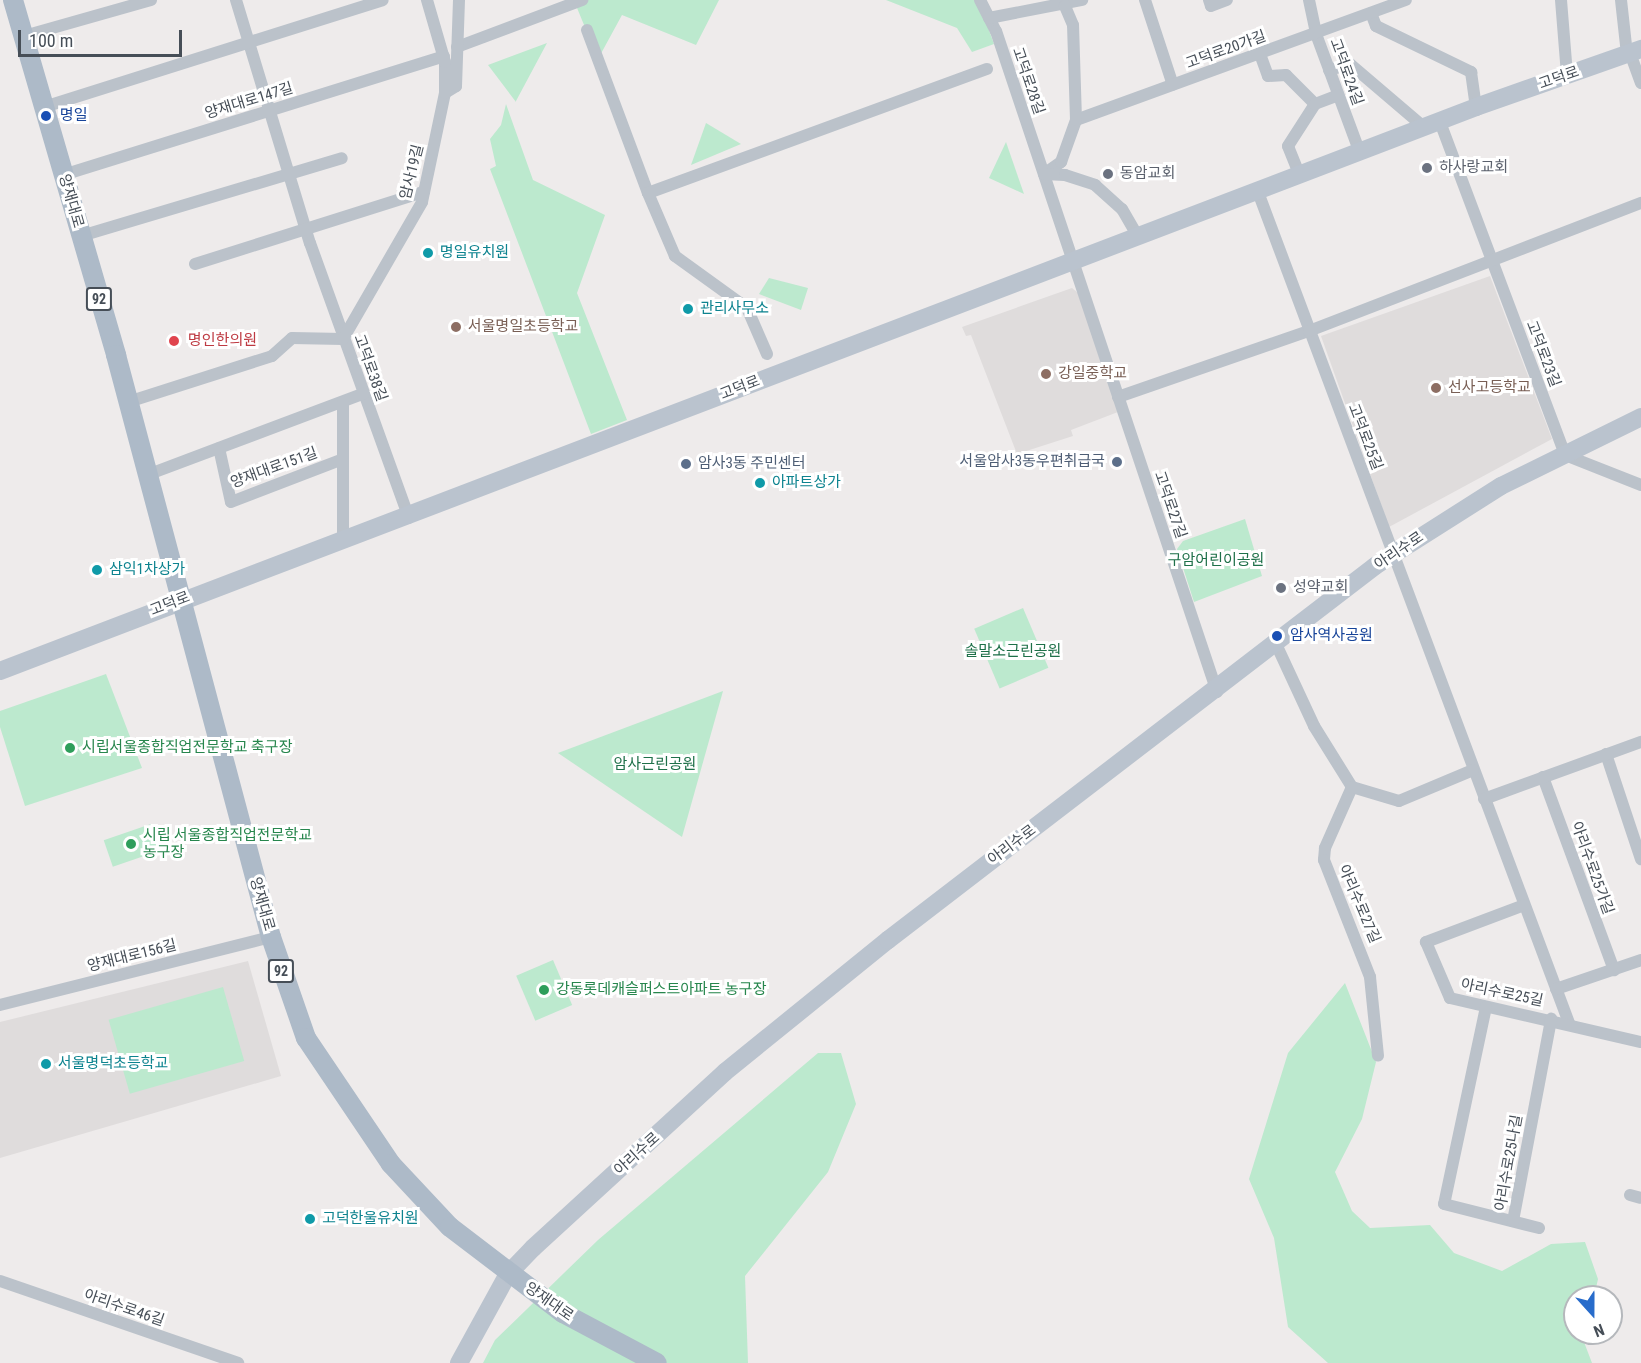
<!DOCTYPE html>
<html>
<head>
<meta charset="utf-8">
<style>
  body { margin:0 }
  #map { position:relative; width:1641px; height:1363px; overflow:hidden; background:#eeebeb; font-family:"Roboto Condensed","Noto Sans KR",sans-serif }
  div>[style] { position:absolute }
  .education>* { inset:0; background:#dfdcdc }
  .green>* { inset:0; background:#bce9ce; transform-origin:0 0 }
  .street>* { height:12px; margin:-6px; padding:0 6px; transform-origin:6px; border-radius:6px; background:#bbc2ca }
  .secondary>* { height:18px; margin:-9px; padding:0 9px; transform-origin:9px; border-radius:9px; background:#bac3ce }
  .primary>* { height:20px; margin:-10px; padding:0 10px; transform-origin:10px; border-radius:10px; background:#adbac8 }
  .dots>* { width:16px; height:16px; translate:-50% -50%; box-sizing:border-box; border:3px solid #fff; border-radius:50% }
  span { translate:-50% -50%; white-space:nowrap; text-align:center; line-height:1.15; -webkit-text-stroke:6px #fff; paint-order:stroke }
  .shield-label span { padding:2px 4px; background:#fff; border:2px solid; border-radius:4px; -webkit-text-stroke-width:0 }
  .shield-label { font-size:14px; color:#464e57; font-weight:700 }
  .street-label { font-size:15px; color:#464e57 }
  .transit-label { font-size:15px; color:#164399 }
  .left { translate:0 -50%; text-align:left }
  .worship-label { font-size:15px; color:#5b616d }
  .culture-label { font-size:15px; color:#0d838f }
  .education-label { font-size:15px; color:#785e54 }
  .health-label { font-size:15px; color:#be3a42 }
  .service-label { font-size:15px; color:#4e5e75 }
  .right { translate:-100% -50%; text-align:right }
  .park-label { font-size:15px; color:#1e7049 }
  .leisure-label { font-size:15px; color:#27864d }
  .north { position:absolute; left:1563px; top:1285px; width:60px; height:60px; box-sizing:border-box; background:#fff; border:2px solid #b5b8bc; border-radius:50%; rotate:159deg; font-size:16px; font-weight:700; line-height:24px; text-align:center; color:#464e57 }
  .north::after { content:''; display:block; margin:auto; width:21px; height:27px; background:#286ccb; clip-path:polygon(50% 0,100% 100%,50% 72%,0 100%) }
  .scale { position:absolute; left:18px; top:30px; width:164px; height:27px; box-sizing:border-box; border:3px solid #464e57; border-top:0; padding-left:8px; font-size:18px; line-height:21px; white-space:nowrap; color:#464e57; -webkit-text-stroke:4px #fff; paint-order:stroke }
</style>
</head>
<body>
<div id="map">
  <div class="education">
    <div style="clip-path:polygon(1490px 276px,1552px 439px,1389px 527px,1321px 336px)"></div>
    <div style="clip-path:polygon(1072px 288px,1078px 293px,1118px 412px,1071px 430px,1073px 436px,1017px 454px,971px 335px,966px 336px,962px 327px)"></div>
    <div style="clip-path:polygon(248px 961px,281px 1076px,0 1158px,0 1022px)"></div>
  </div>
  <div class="green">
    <div style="clip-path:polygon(582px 0,719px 0,696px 45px,622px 15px,598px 59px,575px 3px)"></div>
    <div style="clip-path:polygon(886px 0,978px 0,994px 44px,972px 52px,957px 28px)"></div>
    <div style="clip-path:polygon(547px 43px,516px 101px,516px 102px,488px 65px)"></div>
    <div style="clip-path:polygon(506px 104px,533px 180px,605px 215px,577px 293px,627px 420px,591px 434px,490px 169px,496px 166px,490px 139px,501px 125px)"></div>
    <div style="clip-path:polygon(706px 123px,741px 144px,691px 165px)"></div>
    <div style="clip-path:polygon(1006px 142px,1024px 194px,989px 178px)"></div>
    <div style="clip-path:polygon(769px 278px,808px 288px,801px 310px,759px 294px)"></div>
    <div style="clip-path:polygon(1245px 519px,1262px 576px,1194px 602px,1177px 549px,1183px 541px)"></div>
    <div style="left:1023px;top:608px;width:65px;height:53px;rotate:67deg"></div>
    <div style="clip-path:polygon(106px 674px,142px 768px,25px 806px,0 727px,0 711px)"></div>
    <div style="clip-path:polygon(723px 691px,682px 837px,558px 753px)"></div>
    <div style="left:151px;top:824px;width:28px;height:50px;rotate:71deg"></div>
    <div style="left:553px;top:960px;width:49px;height:40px;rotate:67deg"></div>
    <div style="clip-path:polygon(1345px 983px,1376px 1062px,1362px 1119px,1335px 1172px,1352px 1211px,1370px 1228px,1430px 1225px,1454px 1253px,1502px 1271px,1551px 1244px,1585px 1242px,1598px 1279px,1594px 1297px,1575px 1297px,1575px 1333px,1586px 1333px,1584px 1342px,1592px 1363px,1328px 1363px,1288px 1327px,1274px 1238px,1249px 1179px,1288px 1053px)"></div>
    <div style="left:223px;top:987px;width:77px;height:119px;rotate:74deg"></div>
    <div style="clip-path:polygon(818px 1053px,841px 1053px,856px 1104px,828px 1172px,745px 1276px,748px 1363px,483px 1363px,495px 1340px,598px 1240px)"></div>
  </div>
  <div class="street">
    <div style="left:236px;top:0;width:254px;rotate:73.1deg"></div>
    <div style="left:310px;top:243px;width:292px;rotate:70.2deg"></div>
    <div style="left:980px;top:0;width:35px;rotate:63deg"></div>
    <div style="left:996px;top:31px;width:697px;rotate:71.51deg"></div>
    <div style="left:1145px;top:0;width:89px;rotate:71.8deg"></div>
    <div style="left:1209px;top:0;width:6px;rotate:72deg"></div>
    <div style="left:1211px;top:6px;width:17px;rotate:-21deg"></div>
    <div style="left:1309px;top:0;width:35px;rotate:78deg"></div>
    <div style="left:1316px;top:34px;width:127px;rotate:69.7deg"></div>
    <div style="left:1561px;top:0;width:75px;rotate:85.4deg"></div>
    <div style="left:1621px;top:0;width:54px;rotate:83.7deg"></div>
    <div style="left:1371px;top:13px;width:14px;rotate:69deg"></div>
    <div style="left:1376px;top:26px;width:106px;rotate:25.8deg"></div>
    <div style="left:1471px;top:72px;width:35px;rotate:82deg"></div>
    <div style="left:989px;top:18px;width:95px;rotate:-11deg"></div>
    <div style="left:587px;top:30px;width:174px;rotate:69.5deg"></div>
    <div style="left:24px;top:36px;width:132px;rotate:-15.8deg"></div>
    <div style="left:457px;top:47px;width:134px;rotate:-20.6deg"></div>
    <div style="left:1630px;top:53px;width:32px;rotate:70deg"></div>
    <div style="left:1260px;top:54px;width:23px;rotate:70deg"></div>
    <div style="left:1268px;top:76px;width:18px;rotate:-3deg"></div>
    <div style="left:1286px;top:75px;width:41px;rotate:45deg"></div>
    <div style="left:1329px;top:70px;width:22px;rotate:-16deg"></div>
    <div style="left:1350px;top:64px;width:99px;rotate:40.5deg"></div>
    <div style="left:445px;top:93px;width:13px;rotate:-32deg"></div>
    <div style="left:456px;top:86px;width:86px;rotate:-88deg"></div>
    <div style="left:44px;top:107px;width:355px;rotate:-17.5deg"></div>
    <div style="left:1076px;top:120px;width:351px;rotate:-20deg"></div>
    <div style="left:1440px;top:122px;width:356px;rotate:69.4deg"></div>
    <div style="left:1565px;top:455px;width:82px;rotate:21.5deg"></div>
    <div style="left:1044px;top:174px;width:21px;rotate:-35deg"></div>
    <div style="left:1061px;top:162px;width:45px;rotate:-70.3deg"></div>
    <div style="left:1076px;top:120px;width:95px;rotate:-91.8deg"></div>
    <div style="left:1073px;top:25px;width:21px;rotate:-113deg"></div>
    <div style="left:1044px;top:174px;width:21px;rotate:3deg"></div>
    <div style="left:1065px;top:175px;width:32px;rotate:18deg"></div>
    <div style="left:1095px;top:185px;width:36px;rotate:42deg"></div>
    <div style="left:1122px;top:209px;width:32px;rotate:60deg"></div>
    <div style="left:63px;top:175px;width:399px;rotate:-17.3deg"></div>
    <div style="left:1300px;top:176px;width:32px;rotate:-112deg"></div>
    <div style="left:1288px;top:146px;width:50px;rotate:-57.3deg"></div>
    <div style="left:1315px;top:104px;width:25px;rotate:-21deg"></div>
    <div style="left:1258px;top:192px;width:887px;rotate:69.48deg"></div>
    <div style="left:81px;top:236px;width:272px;rotate:-16.6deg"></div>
    <div style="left:195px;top:264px;width:240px;rotate:-17.5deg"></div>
    <div style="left:767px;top:354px;width:50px;rotate:-113.5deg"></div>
    <div style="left:747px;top:308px;width:89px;rotate:-144.2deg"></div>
    <div style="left:675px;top:256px;width:69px;rotate:-113.2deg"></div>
    <div style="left:648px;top:193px;width:361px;rotate:-20.1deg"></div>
    <div style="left:1118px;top:397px;width:202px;rotate:-19.1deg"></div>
    <div style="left:1309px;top:331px;width:356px;rotate:-21.1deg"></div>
    <div style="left:128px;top:402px;width:151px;rotate:-17.7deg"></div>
    <div style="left:272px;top:356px;width:27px;rotate:-42deg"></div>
    <div style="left:292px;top:338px;width:51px;rotate:1.1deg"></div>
    <div style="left:343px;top:339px;width:158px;rotate:-60deg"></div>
    <div style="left:422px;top:202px;width:111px;rotate:-78.1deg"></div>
    <div style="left:445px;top:93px;width:31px;rotate:-90deg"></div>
    <div style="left:445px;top:62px;width:65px;rotate:-106.2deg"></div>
    <div style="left:219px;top:448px;width:55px;rotate:77.5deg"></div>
    <div style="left:231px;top:502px;width:120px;rotate:-21deg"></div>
    <div style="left:147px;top:475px;width:231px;rotate:-20.6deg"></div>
    <div style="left:343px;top:542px;width:140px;rotate:-90deg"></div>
    <div style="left:1276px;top:644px;width:90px;rotate:65.1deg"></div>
    <div style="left:1314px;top:726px;width:72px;rotate:58.1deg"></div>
    <div style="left:1352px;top:787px;width:67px;rotate:113.9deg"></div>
    <div style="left:1325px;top:848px;width:12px;rotate:95deg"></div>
    <div style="left:1324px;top:860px;width:126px;rotate:68.5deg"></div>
    <div style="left:1370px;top:977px;width:79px;rotate:84.2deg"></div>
    <div style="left:1606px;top:754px;width:111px;rotate:71.6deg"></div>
    <div style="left:1543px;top:777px;width:206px;rotate:69.8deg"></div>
    <div style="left:1352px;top:787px;width:49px;rotate:16.6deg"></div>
    <div style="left:1399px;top:801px;width:80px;rotate:-22.7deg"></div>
    <div style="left:1484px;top:799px;width:167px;rotate:-20deg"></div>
    <div style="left:1524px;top:905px;width:105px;rotate:159.3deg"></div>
    <div style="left:1426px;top:942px;width:61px;rotate:66.8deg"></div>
    <div style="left:1450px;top:998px;width:196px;rotate:13deg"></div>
    <div style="left:1556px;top:989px;width:90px;rotate:-18.8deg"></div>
    <div style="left:0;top:1005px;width:279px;rotate:-14.1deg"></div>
    <div style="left:1486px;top:1007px;width:201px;rotate:102deg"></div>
    <div style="left:1444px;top:1204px;width:98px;rotate:14.2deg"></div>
    <div style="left:1630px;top:1195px;width:11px;rotate:15deg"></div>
    <div style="left:1513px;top:1221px;width:206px;rotate:-79.3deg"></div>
    <div style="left:0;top:1281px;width:252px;rotate:19deg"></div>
  </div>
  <div class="secondary">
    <div style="left:0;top:671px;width:1580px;rotate:-20.91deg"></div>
    <div style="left:1476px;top:107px;width:175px;rotate:-19.4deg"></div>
    <div style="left:459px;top:1363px;width:102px;rotate:-61.2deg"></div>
    <div style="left:508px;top:1274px;width:36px;rotate:-46deg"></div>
    <div style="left:533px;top:1248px;width:260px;rotate:-42.5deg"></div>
    <div style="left:725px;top:1072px;width:210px;rotate:-39deg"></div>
    <div style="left:888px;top:940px;width:614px;rotate:-37.52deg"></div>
    <div style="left:1375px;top:566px;width:149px;rotate:-32.4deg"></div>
    <div style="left:1501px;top:486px;width:156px;rotate:-26.2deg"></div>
  </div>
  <div class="primary">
    <div style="left:13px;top:0;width:370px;rotate:73.8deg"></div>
    <div style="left:116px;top:355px;width:602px;rotate:75.09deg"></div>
    <div style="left:271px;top:937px;width:107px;rotate:70.9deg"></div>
    <div style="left:306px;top:1038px;width:152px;rotate:56deg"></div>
    <div style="left:391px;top:1164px;width:86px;rotate:46.9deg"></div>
    <div style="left:450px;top:1227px;width:142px;rotate:37.3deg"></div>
    <div style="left:563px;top:1313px;width:106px;rotate:28deg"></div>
  </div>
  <div class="dots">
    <div style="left:46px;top:116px;background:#1a4fb4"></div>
    <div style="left:1427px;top:168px;background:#6b7280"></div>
    <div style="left:1108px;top:174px;background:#6b7280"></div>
    <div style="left:428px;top:253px;background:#0f9aa8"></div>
    <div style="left:688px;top:309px;background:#0f9aa8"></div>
    <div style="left:456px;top:327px;background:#8d6e63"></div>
    <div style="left:174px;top:341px;background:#e0444e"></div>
    <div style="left:1046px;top:374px;background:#8d6e63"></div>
    <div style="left:1436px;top:388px;background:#8d6e63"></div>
    <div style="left:1117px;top:462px;background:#5c6f8a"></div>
    <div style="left:686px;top:464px;background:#5c6f8a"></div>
    <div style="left:760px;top:483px;background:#0f9aa8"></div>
    <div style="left:97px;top:570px;background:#0f9aa8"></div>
    <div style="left:1281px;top:588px;background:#6b7280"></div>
    <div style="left:1277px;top:636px;background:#1a4fb4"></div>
    <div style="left:70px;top:748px;background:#2e9e5b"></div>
    <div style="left:131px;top:844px;background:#2e9e5b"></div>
    <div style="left:544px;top:990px;background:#2e9e5b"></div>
    <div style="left:46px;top:1064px;background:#0f9aa8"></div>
    <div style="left:310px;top:1219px;background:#0f9aa8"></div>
  </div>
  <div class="shield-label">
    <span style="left:99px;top:299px">92</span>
    <span style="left:281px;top:971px">92</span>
  </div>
  <div class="street-label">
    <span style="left:1226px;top:50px;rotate:-20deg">고덕로20가길</span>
    <span style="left:1346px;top:72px;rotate:70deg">고덕로24길</span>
    <span style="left:1559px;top:78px;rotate:-19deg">고덕로</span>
    <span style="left:1028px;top:81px;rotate:71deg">고덕로28길</span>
    <span style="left:249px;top:101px;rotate:-17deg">양재대로147길</span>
    <span style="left:412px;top:172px;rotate:-76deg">암사19길</span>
    <span style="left:71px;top:201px;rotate:74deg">양재대로</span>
    <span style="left:1543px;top:354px;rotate:69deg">고덕로23길</span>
    <span style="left:370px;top:368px;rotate:70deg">고덕로38길</span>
    <span style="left:740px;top:388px;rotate:-21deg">고덕로</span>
    <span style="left:1365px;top:437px;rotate:69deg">고덕로25길</span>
    <span style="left:274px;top:468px;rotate:-20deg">양재대로151길</span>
    <span style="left:1170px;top:505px;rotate:71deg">고덕로27길</span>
    <span style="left:1399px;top:551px;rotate:-34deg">아리수로</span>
    <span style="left:170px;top:604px;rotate:-21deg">고덕로</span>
    <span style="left:1012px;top:845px;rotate:-37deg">아리수로</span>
    <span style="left:1592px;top:868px;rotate:70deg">아리수로25가길</span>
    <span style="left:262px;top:904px;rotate:74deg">양재대로</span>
    <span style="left:1359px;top:904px;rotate:67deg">아리수로27길</span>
    <span style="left:132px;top:956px;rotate:-14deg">양재대로156길</span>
    <span style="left:1502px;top:993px;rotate:12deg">아리수로25길</span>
    <span style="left:637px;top:1154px;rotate:-42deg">아리수로</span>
    <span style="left:1509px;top:1163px;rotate:-80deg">아리수로25나길</span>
    <span style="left:549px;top:1302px;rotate:35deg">양재대로</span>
    <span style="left:124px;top:1308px;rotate:19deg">아리수로46길</span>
  </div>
  <div class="transit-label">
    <span class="left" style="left:60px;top:116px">명일</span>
    <span class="left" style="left:1290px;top:636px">암사역사공원</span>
  </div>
  <div class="worship-label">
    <span class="left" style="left:1439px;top:168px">하사랑교회</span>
    <span class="left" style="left:1120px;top:174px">동암교회</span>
    <span class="left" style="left:1293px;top:588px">성약교회</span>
  </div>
  <div class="culture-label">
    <span class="left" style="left:440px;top:253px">명일유치원</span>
    <span class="left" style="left:700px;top:309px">관리사무소</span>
    <span class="left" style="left:772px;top:483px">아파트상가</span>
    <span class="left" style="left:109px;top:570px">삼익1차상가</span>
    <span class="left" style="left:58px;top:1064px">서울명덕초등학교</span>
    <span class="left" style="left:322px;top:1219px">고덕한울유치원</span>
  </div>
  <div class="education-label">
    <span class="left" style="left:468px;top:327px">서울명일초등학교</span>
    <span class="left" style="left:1058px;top:374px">강일중학교</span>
    <span class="left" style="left:1448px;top:388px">선사고등학교</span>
  </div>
  <div class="health-label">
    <span class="left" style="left:188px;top:341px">명인한의원</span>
  </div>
  <div class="service-label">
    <span class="right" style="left:1105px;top:462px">서울암사3동우편취급국</span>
    <span class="left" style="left:698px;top:464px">암사3동 주민센터</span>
  </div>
  <div class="park-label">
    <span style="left:1216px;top:561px">구암어린이공원</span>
    <span style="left:1013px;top:652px">솔말소근린공원</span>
    <span style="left:655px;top:765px">암사근린공원</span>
  </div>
  <div class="leisure-label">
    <span class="left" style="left:82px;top:748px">시립서울종합직업전문학교 축구장</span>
    <span class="left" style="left:143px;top:844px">시립 서울종합직업전문학교<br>농구장</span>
    <span class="left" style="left:556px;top:990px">강동롯데캐슬퍼스트아파트 농구장</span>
  </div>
  <div class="north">N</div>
  <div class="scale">100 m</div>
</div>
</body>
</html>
